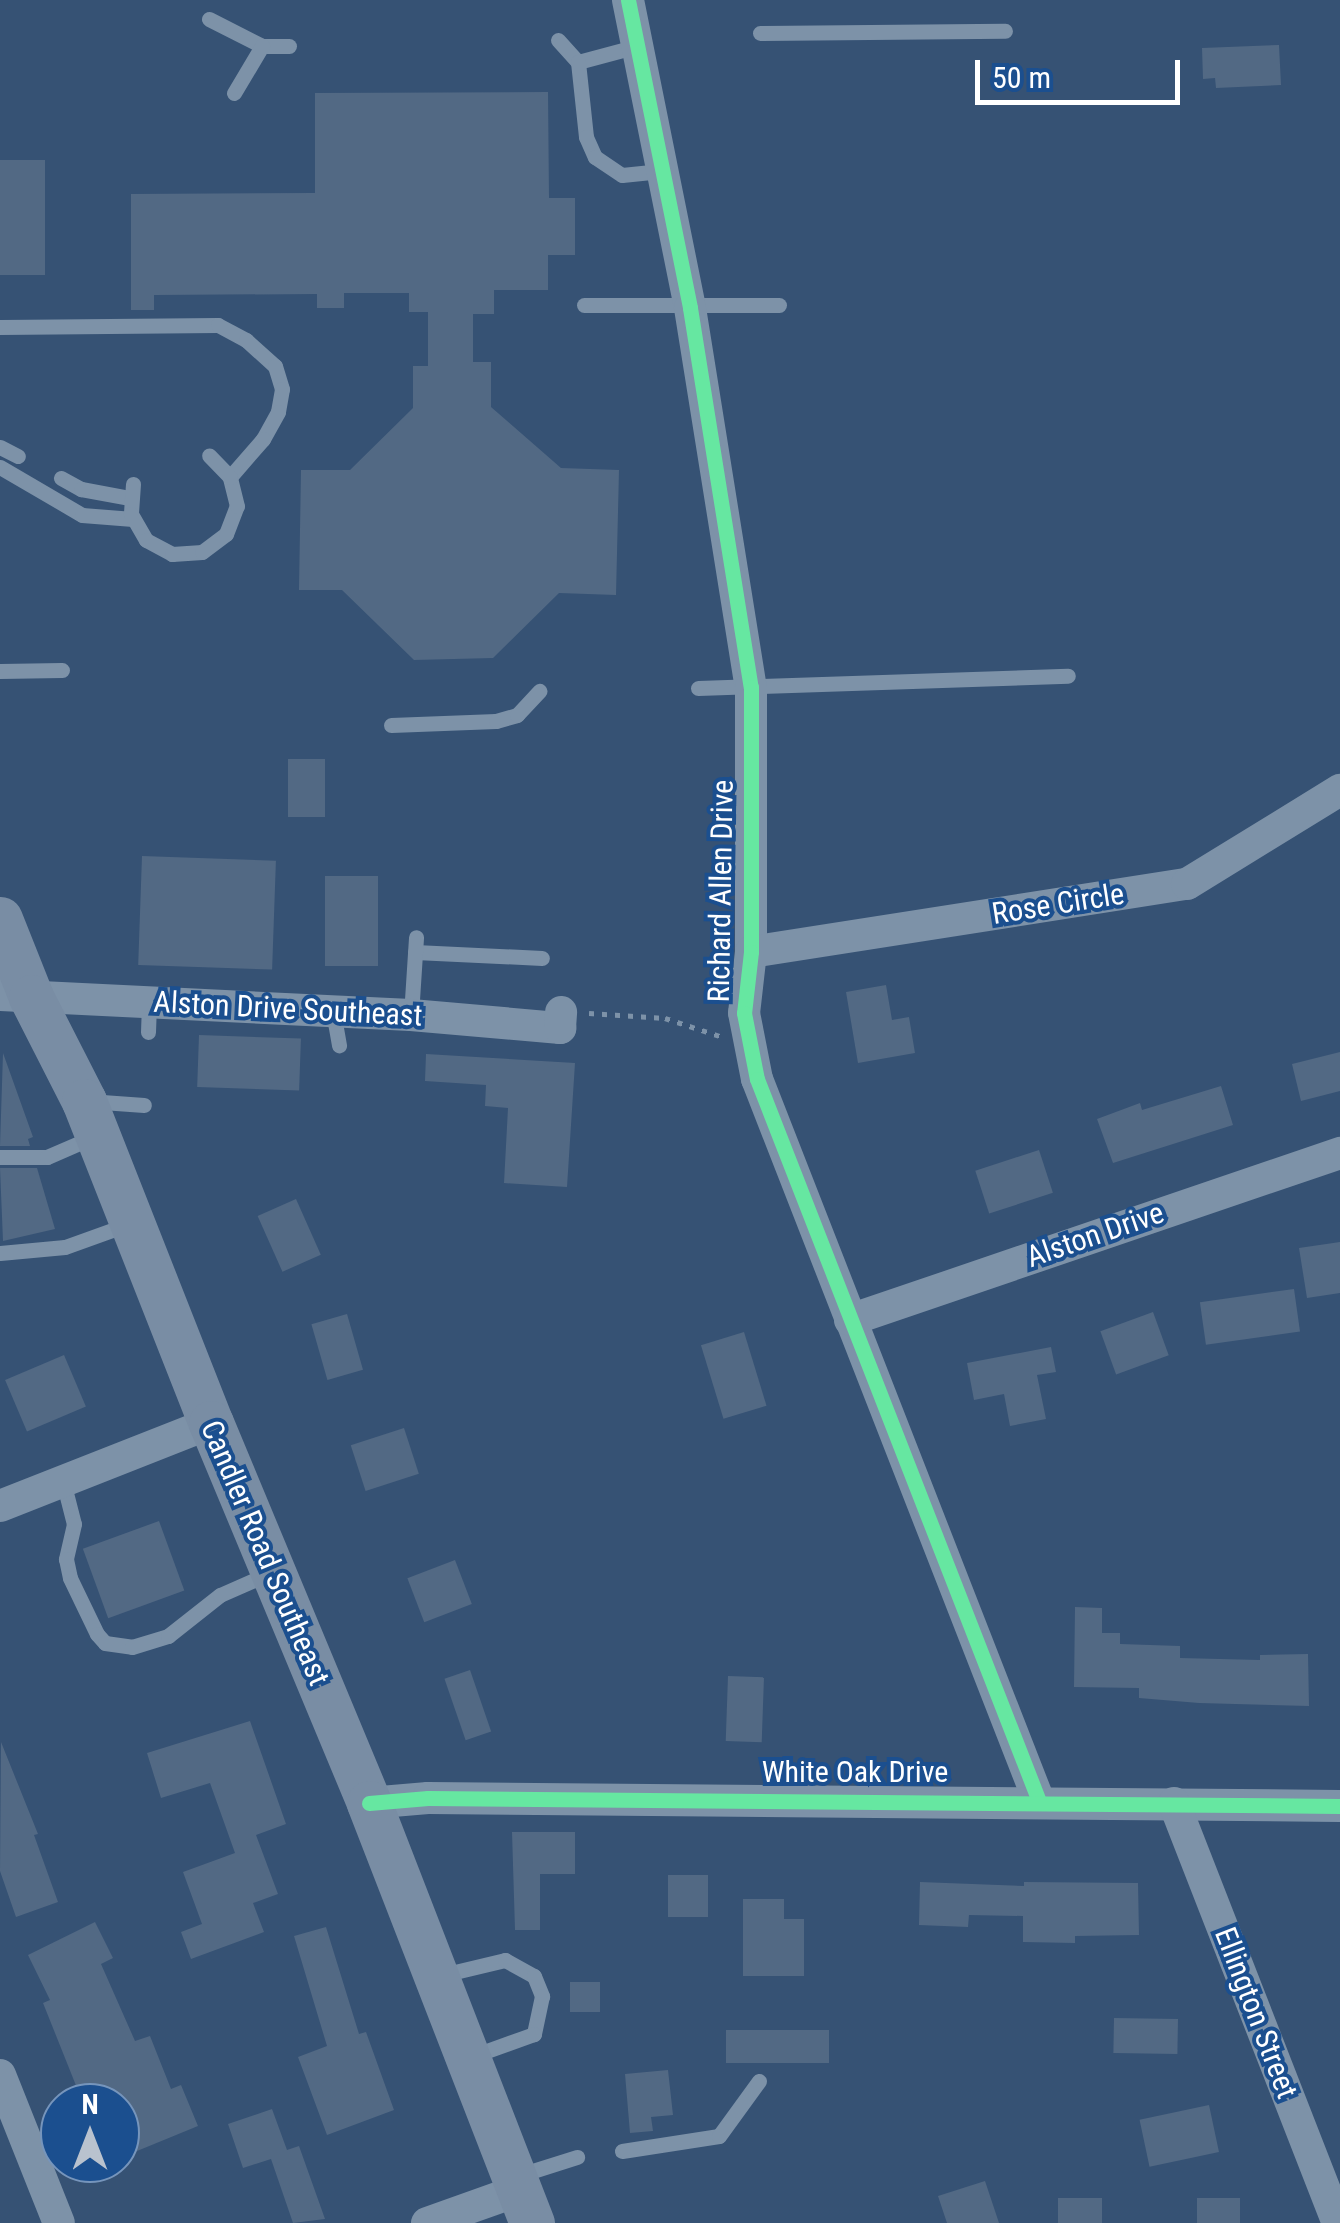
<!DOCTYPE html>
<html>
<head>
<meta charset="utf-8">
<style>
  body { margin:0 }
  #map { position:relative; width:1340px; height:2223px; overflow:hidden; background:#365274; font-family:"Roboto Condensed",sans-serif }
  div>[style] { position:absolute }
  .building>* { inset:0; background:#526984; transform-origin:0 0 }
  .path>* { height:5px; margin-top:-2.5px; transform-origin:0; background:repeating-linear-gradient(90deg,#7d92a8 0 5px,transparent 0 13px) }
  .lane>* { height:15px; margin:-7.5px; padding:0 7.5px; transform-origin:7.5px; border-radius:7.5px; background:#7d92a8 }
  .street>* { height:32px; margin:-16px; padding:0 16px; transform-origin:16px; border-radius:16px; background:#7d92a8 }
  .secondary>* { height:45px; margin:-22.5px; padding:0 22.5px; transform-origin:22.5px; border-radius:22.5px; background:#798da4 }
  .cycleway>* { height:15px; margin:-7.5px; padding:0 7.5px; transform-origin:7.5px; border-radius:7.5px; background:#66e7a1 }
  span { translate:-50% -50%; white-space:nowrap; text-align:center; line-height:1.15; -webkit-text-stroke:8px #1b4f8f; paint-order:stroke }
  .street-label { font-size:30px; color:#fff }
  .north { position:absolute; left:40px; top:2083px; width:100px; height:100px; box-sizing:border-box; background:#1b4f8f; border:2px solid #7695bc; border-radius:50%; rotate:0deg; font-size:28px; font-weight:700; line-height:40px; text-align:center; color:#fff }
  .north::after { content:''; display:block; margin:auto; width:35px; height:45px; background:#b9c2ce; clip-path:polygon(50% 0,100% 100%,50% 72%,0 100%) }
  .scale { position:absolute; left:975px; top:60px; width:205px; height:45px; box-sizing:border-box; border:5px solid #fff; border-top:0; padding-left:12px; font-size:30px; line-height:35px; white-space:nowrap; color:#fff; -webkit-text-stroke:8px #1b4f8f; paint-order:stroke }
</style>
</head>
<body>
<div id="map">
  <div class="building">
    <div style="clip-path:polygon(1279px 45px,1281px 85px,1216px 88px,1215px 78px,1203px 79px,1202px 48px)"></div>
    <div style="clip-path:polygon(548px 92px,549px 198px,575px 198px,575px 255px,548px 255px,548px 290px,494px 290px,494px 314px,473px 314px,473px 362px,491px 362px,491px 407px,561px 468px,619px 470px,616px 595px,559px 593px,493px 658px,414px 660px,342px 590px,299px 590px,301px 470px,350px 470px,413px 408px,413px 366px,428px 366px,428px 312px,409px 312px,409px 293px,344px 293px,344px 308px,317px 308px,317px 294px,154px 295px,154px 310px,131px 310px,131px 194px,315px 193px,315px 93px)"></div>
    <div style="left:0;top:160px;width:45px;height:115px"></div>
    <div style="left:288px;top:759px;width:37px;height:58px"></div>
    <div style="left:142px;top:856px;width:134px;height:109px;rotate:2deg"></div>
    <div style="left:325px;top:876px;width:53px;height:90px"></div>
    <div style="clip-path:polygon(886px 985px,892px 1020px,909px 1017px,915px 1053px,858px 1063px,846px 992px)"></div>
    <div style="left:199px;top:1035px;width:102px;height:52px;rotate:2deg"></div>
    <div style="clip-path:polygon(1340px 1052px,1340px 1091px,1301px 1101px,1292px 1064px)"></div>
    <div style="clip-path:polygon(3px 1053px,33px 1137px,28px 1139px,30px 1146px,0 1146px)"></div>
    <div style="clip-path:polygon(426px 1054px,575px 1063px,567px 1187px,504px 1183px,508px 1108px,485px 1106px,486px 1085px,425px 1081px)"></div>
    <div style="clip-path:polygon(1221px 1086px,1233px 1125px,1113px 1163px,1097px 1119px,1140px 1103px,1142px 1110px)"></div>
    <div style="left:1039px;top:1150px;width:45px;height:67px;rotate:72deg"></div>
    <div style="clip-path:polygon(0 1168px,37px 1168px,55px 1229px,3px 1241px)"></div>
    <div style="left:296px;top:1199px;width:61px;height:42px;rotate:66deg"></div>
    <div style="clip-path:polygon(1340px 1242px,1340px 1293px,1307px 1298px,1299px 1248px)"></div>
    <div style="left:1294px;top:1289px;width:43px;height:95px;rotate:82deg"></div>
    <div style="left:1153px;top:1312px;width:46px;height:56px;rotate:70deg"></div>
    <div style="left:347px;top:1314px;width:58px;height:37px;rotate:74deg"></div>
    <div style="left:744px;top:1332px;width:77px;height:45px;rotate:73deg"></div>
    <div style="clip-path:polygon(1051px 1347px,1056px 1372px,1037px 1375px,1046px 1419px,1010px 1426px,1004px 1394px,974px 1400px,967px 1363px)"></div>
    <div style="left:64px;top:1355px;width:56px;height:64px;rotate:67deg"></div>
    <div style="left:404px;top:1428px;width:48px;height:56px;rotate:72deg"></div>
    <div style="left:159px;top:1521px;width:74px;height:81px;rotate:70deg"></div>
    <div style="left:455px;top:1560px;width:47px;height:51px;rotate:69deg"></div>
    <div style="clip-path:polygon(1075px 1607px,1102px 1608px,1102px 1633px,1120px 1633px,1120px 1644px,1180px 1646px,1180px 1658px,1260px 1660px,1260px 1655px,1308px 1654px,1309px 1706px,1199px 1703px,1139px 1698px,1139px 1688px,1074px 1687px)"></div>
    <div style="left:470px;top:1670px;width:65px;height:27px;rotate:71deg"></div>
    <div style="left:728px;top:1676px;width:36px;height:65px;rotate:2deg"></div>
    <div style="clip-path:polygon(250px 1721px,286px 1824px,256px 1835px,278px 1894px,253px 1903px,264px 1932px,191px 1959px,181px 1932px,202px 1924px,183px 1872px,235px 1853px,210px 1783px,161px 1798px,147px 1753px)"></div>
    <div style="clip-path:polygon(1px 1742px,38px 1834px,34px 1835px,58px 1902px,16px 1917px,0 1871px)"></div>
    <div style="clip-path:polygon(512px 1832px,575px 1832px,575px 1874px,540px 1874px,540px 1930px,515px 1930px)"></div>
    <div style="left:708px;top:1875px;width:42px;height:40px;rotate:90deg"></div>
    <div style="clip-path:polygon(920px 1882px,1024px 1886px,1024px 1882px,1138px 1883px,1139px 1935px,1075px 1936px,1075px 1943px,1023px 1942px,1023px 1916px,969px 1915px,968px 1927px,919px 1925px)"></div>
    <div style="clip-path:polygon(743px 1899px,784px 1899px,784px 1919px,804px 1919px,804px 1976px,743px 1976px)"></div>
    <div style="clip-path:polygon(95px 1922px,113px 1958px,101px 1964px,135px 2041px,150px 2036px,171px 2089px,181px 2085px,198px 2126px,120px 2158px,120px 2103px,83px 2103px,43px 2003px,50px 2000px,28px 1955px)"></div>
    <div style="clip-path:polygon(326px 1927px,359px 2034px,366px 2032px,394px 2110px,327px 2135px,298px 2057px,327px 2046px,294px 1936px)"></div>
    <div style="left:570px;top:1982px;width:30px;height:30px"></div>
    <div style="left:1114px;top:2018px;width:64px;height:35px;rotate:1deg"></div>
    <div style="left:726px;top:2030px;width:103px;height:33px"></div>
    <div style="clip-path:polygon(668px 2070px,673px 2115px,651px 2117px,653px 2131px,630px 2133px,625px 2074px)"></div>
    <div style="left:1209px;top:2105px;width:48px;height:71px;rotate:78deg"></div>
    <div style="clip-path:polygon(272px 2109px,287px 2150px,299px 2146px,325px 2219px,293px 2223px,271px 2159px,243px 2168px,228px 2124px)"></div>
    <div style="clip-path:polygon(985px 2181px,999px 2223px,947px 2223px,938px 2196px)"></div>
    <div style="left:1058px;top:2198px;width:44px;height:25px"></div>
    <div style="left:1197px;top:2198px;width:43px;height:25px"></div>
  </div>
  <div class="path">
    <div style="left:589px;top:1013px;width:76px;rotate:3.8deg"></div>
    <div style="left:665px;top:1018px;width:58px;rotate:18.1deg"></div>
  </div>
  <div class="lane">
    <div style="left:209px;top:19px;width:59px;rotate:27deg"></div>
    <div style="left:262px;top:46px;width:27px"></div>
    <div style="left:760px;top:33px;width:245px;rotate:-0.5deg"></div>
    <div style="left:558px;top:40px;width:30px;rotate:48deg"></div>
    <div style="left:578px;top:62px;width:58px;rotate:-15deg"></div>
    <div style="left:578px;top:62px;width:75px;rotate:83.9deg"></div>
    <div style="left:586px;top:137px;width:22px;rotate:66deg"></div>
    <div style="left:595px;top:157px;width:32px;rotate:34deg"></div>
    <div style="left:622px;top:175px;width:39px;rotate:-6deg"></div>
    <div style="left:234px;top:93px;width:55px;rotate:-59.2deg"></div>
    <div style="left:584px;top:305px;width:195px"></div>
    <div style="left:0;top:327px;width:218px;rotate:-0.5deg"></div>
    <div style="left:218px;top:325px;width:32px;rotate:28deg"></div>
    <div style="left:246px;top:340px;width:39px;rotate:42deg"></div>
    <div style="left:275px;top:366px;width:24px;rotate:73deg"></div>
    <div style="left:282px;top:389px;width:23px;rotate:100deg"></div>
    <div style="left:278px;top:412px;width:31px;rotate:119deg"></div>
    <div style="left:263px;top:439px;width:50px;rotate:131deg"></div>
    <div style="left:0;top:447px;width:20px;rotate:27deg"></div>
    <div style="left:0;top:467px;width:95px;rotate:30.3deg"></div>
    <div style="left:82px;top:515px;width:51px;rotate:4.5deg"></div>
    <div style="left:61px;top:478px;width:23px;rotate:29deg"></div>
    <div style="left:81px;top:489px;width:50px;rotate:10.4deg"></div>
    <div style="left:133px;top:484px;width:30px;rotate:94deg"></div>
    <div style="left:131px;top:514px;width:30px;rotate:60deg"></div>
    <div style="left:146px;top:540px;width:30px;rotate:28deg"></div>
    <div style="left:172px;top:554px;width:30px;rotate:-4deg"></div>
    <div style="left:202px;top:552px;width:30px;rotate:-37deg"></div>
    <div style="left:226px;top:534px;width:30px;rotate:-69deg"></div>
    <div style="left:237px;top:506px;width:30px;rotate:-104deg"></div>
    <div style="left:230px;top:477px;width:30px;rotate:-134deg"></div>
    <div style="left:0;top:671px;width:62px;rotate:-0.9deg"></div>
    <div style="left:698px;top:688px;width:370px;rotate:-1.9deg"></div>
    <div style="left:391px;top:725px;width:105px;rotate:-2.2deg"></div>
    <div style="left:496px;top:721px;width:22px;rotate:-16deg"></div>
    <div style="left:517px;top:715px;width:33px;rotate:-47deg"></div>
    <div style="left:415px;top:952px;width:127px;rotate:2.7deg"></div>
    <div style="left:333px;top:1011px;width:35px;rotate:80deg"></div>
    <div style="left:411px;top:1015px;width:78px;rotate:-86.3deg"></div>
    <div style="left:148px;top:1032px;width:30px;rotate:-88deg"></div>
    <div style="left:88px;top:1101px;width:56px;rotate:4.1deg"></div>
    <div style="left:0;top:1157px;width:47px"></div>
    <div style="left:47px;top:1157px;width:50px;rotate:-23.5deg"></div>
    <div style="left:0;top:1253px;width:65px;rotate:-5.3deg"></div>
    <div style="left:65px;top:1247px;width:65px;rotate:-19.8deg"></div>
    <div style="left:63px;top:1481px;width:44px;rotate:75.7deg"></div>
    <div style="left:74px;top:1524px;width:36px;rotate:103deg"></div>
    <div style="left:66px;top:1559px;width:19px;rotate:78deg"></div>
    <div style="left:70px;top:1578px;width:62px;rotate:64.3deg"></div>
    <div style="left:97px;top:1634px;width:12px;rotate:48deg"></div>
    <div style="left:105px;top:1643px;width:27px;rotate:8deg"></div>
    <div style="left:132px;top:1647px;width:38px;rotate:-17deg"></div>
    <div style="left:168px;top:1636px;width:66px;rotate:-38.3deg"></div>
    <div style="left:220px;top:1595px;width:55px;rotate:-23.7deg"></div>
    <div style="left:438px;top:1976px;width:69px;rotate:-13.4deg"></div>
    <div style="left:505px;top:1960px;width:33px;rotate:29deg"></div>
    <div style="left:534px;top:1976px;width:22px;rotate:68deg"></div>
    <div style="left:542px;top:1996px;width:39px;rotate:102deg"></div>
    <div style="left:534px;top:2034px;width:68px;rotate:160.2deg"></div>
    <div style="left:622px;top:2151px;width:98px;rotate:-8.8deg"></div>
    <div style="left:719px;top:2136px;width:68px;rotate:-54deg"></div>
    <div style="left:520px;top:2175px;width:60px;rotate:-17.5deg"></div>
  </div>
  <div class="street">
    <div style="left:628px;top:0;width:314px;rotate:78.6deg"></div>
    <div style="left:690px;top:308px;width:384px;rotate:80.9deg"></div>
    <div style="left:751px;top:687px;width:265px;rotate:90deg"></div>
    <div style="left:751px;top:952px;width:61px;rotate:96.5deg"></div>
    <div style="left:744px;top:1013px;width:67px;rotate:78.9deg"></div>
    <div style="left:757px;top:1079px;width:775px;rotate:68.67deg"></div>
    <div style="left:751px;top:952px;width:441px;rotate:-8.9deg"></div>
    <div style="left:1187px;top:884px;width:180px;rotate:-31.6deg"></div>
    <div style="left:0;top:995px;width:411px;rotate:2.8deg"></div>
    <div style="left:411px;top:1015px;width:150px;rotate:5deg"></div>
    <div style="left:560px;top:1028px;width:16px;rotate:-86deg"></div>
    <div style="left:850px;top:1320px;width:518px;rotate:-18.82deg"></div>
    <div style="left:0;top:1506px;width:227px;rotate:-21.5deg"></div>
    <div style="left:369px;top:1803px;width:59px;rotate:-4.8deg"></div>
    <div style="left:428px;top:1798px;width:912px;rotate:0.5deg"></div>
    <div style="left:1174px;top:1803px;width:451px;rotate:68.7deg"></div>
    <div style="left:0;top:2075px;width:159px;rotate:68.3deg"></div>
    <div style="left:427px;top:2223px;width:96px;rotate:-19.6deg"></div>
  </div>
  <div class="secondary">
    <div style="left:0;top:919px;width:84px;rotate:68.3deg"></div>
    <div style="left:31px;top:997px;width:117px;rotate:63deg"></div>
    <div style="left:84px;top:1101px;width:346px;rotate:68.5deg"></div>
    <div style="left:211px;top:1423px;width:412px;rotate:67.4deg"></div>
    <div style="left:369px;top:1803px;width:451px;rotate:68.8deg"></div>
  </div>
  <div class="cycleway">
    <div style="left:628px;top:0;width:314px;rotate:78.6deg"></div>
    <div style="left:690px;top:308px;width:384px;rotate:80.9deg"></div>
    <div style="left:751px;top:687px;width:265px;rotate:90deg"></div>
    <div style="left:751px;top:952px;width:61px;rotate:96.5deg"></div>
    <div style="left:744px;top:1013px;width:67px;rotate:78.9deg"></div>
    <div style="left:757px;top:1079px;width:775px;rotate:68.67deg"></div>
    <div style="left:369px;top:1803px;width:59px;rotate:-4.8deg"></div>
    <div style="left:428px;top:1798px;width:912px;rotate:0.5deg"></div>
  </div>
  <div class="street-label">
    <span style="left:721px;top:891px;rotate:-89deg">Richard Allen Drive</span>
    <span style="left:1058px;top:904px;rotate:-9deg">Rose Circle</span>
    <span style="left:288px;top:1009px;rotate:3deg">Alston Drive Southeast</span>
    <span style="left:1095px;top:1235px;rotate:-19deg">Alston Drive</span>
    <span style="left:265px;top:1553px;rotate:67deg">Candler Road Southeast</span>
    <span style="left:855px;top:1772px">White Oak Drive</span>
    <span style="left:1256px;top:2013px;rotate:69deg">Ellington Street</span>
  </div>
  <div class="north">N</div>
  <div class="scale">50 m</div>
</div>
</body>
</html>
